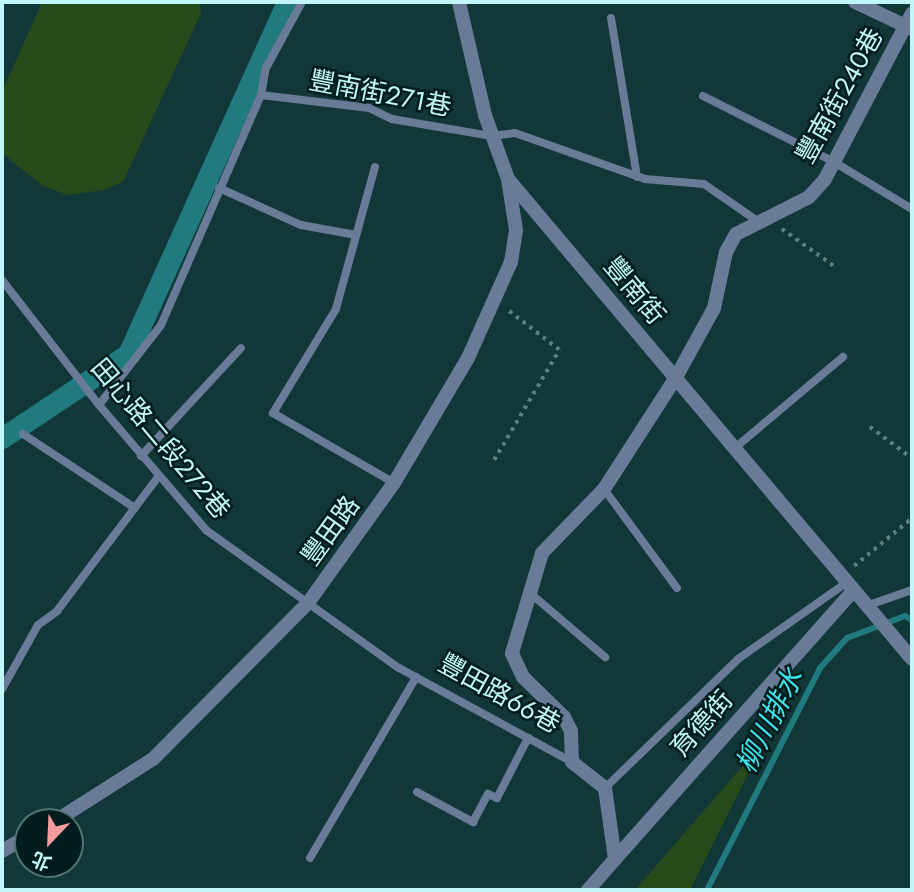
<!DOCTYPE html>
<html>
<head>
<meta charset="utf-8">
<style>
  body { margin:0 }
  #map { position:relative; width:914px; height:892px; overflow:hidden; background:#113739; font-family:Jost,"Noto Sans TC",sans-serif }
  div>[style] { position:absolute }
  .green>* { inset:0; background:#264a1a }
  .stream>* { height:6px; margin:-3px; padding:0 3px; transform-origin:3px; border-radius:3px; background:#217a7d }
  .canal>* { height:21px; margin:-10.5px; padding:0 10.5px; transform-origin:10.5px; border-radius:10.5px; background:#217a7d }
  .path>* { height:3.5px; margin-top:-1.75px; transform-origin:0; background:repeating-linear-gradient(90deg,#568183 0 3.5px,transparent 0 8.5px) }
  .service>* { height:8px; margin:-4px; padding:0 4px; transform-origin:4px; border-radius:4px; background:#697b97 }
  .minor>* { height:14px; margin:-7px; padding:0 7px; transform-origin:7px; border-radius:7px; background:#697b97 }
  .tertiary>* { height:14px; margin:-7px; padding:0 7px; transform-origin:7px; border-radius:7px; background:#697b97 }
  span { translate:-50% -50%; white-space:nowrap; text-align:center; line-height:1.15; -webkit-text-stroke:5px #031d1e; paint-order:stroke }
  .street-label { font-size:26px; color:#c2f7f9 }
  .water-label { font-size:28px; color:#3fe6ec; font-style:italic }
  .frame { position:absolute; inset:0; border:4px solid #c2f7f9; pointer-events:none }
  .north { position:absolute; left:14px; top:808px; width:70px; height:70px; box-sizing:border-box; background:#031d1e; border:2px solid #4f7476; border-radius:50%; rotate:203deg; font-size:19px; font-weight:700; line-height:28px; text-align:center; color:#c2f7f9 }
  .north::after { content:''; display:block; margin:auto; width:24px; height:32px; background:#f59b9d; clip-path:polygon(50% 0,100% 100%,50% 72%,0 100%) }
</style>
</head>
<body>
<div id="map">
  <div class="green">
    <div style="clip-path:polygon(42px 2px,200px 2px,201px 13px,123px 182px,104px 190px,68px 195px,43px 186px,2px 153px,2px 92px)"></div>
    <div style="clip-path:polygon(765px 740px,690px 890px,635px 890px)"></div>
  </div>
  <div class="stream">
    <div style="left:707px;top:890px;width:249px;rotate:-63deg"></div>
    <div style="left:820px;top:668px;width:40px;rotate:-48deg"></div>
    <div style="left:847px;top:638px;width:62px;rotate:-20.8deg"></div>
    <div style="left:905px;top:616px;width:8px;rotate:30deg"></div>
  </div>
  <div class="canal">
    <div style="left:2px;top:438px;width:151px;rotate:-33.7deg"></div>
    <div style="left:128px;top:354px;width:386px;rotate:-65.7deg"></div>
  </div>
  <div class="path">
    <div style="left:782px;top:229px;width:64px;rotate:35.4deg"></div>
    <div style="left:870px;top:427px;width:52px;rotate:36.4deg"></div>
    <div style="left:494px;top:460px;width:128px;rotate:-59.4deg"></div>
    <div style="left:559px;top:350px;width:67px;rotate:-142.3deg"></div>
    <div style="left:854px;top:566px;width:75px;rotate:-39.6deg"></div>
  </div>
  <div class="service">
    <div style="left:611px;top:18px;width:161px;rotate:80.7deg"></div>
    <div style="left:261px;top:95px;width:109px;rotate:6.9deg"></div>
    <div style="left:369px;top:108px;width:25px;rotate:26deg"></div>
    <div style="left:392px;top:119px;width:100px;rotate:9.7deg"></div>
    <div style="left:491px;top:136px;width:24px;rotate:-7deg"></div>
    <div style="left:515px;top:133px;width:138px;rotate:19.5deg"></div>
    <div style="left:645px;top:179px;width:59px;rotate:4.8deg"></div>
    <div style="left:704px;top:184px;width:63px;rotate:34.7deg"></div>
    <div style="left:703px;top:96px;width:147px;rotate:26.7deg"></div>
    <div style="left:834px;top:162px;width:91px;rotate:31.1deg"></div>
    <div style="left:375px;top:167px;width:147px;rotate:105.4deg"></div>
    <div style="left:336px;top:309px;width:122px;rotate:121.2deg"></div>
    <div style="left:273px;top:413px;width:140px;rotate:30deg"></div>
    <div style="left:219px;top:188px;width:90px;rotate:24.3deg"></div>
    <div style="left:301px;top:225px;width:56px;rotate:10.3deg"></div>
    <div style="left:2px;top:280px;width:158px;rotate:52.2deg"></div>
    <div style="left:99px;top:405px;width:165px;rotate:49.4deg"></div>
    <div style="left:206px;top:530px;width:237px;rotate:35.6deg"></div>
    <div style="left:399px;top:668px;width:197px;rotate:28.5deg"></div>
    <div style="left:99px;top:405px;width:101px;rotate:-52.2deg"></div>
    <div style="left:161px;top:325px;width:251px;rotate:-66.5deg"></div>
    <div style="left:261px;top:95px;width:27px;rotate:-80deg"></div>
    <div style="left:266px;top:68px;width:75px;rotate:-61.4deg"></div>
    <div style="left:23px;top:434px;width:134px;rotate:33.5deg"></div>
    <div style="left:736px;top:447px;width:140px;rotate:-40.1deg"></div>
    <div style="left:141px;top:456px;width:147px;rotate:-47.2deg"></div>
    <div style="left:604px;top:489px;width:123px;rotate:53.6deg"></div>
    <div style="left:530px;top:593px;width:99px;rotate:40.5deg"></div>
    <div style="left:866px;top:606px;width:49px;rotate:-19.2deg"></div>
    <div style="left:2px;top:689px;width:73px;rotate:-60.6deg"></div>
    <div style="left:38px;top:625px;width:24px;rotate:-36deg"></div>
    <div style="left:57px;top:611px;width:168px;rotate:-53deg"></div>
    <div style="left:605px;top:788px;width:185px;rotate:-44.1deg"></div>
    <div style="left:738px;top:659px;width:132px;rotate:-35.1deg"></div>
    <div style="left:417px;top:792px;width:64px;rotate:28.2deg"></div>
    <div style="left:473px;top:822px;width:32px;rotate:-62deg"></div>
    <div style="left:488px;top:794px;width:10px;rotate:24deg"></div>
    <div style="left:497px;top:798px;width:68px;rotate:-62.7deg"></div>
    <div style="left:310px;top:858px;width:210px;rotate:-59.6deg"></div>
  </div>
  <div class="minor">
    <div style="left:508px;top:179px;width:627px;rotate:49.91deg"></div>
    <div style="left:615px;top:859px;width:358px;rotate:-48.4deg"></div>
  </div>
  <div class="tertiary">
    <div style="left:855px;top:2px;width:63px;rotate:25.3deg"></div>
    <div style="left:54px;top:822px;width:117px;rotate:-32.5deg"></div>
    <div style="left:153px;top:759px;width:220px;rotate:-45.2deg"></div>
    <div style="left:308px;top:603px;width:148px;rotate:-54.4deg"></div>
    <div style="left:394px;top:483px;width:145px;rotate:-59.4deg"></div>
    <div style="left:468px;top:358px;width:105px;rotate:-65.9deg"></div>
    <div style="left:511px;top:262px;width:32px;rotate:-81deg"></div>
    <div style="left:516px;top:230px;width:52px;rotate:-98.9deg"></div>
    <div style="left:508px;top:179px;width:68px;rotate:-109.8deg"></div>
    <div style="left:485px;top:115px;width:116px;rotate:-103deg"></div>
    <div style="left:2px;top:851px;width:30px;rotate:-30deg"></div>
    <div style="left:588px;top:890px;width:41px;rotate:-48.9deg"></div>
    <div style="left:615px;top:859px;width:72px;rotate:-98deg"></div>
    <div style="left:605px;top:788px;width:42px;rotate:-141.8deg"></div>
    <div style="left:572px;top:762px;width:31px;rotate:-92deg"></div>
    <div style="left:571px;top:731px;width:16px;rotate:-117deg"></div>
    <div style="left:564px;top:717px;width:57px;rotate:-135.7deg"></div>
    <div style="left:523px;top:677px;width:26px;rotate:-115deg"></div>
    <div style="left:512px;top:653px;width:104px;rotate:-73.3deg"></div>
    <div style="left:542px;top:553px;width:89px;rotate:-45.9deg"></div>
    <div style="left:604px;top:489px;width:131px;rotate:-57.2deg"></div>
    <div style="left:675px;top:379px;width:81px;rotate:-61.2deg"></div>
    <div style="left:714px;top:308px;width:57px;rotate:-77.9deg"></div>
    <div style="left:726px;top:252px;width:21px;rotate:-61deg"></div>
    <div style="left:736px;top:234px;width:82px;rotate:-26.9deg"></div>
    <div style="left:809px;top:197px;width:24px;rotate:-48deg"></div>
    <div style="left:825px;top:179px;width:187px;rotate:-62.3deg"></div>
  </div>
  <div class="street-label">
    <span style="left:380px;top:94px;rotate:11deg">豐南街271巷</span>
    <span style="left:840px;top:96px;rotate:-61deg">豐南街240巷</span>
    <span style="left:634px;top:291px;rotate:50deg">豐南街</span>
    <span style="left:160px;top:439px;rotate:50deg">田心路二段272巷</span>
    <span style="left:331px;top:531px;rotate:-54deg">豐田路</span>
    <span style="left:499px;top:694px;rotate:29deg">豐田路66巷</span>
    <span style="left:702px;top:724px;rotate:-48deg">育德街</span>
  </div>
  <div class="water-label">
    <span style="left:770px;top:721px;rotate:-63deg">柳川排水</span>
  </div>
  <div class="frame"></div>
  <div class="north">北</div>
</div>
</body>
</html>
